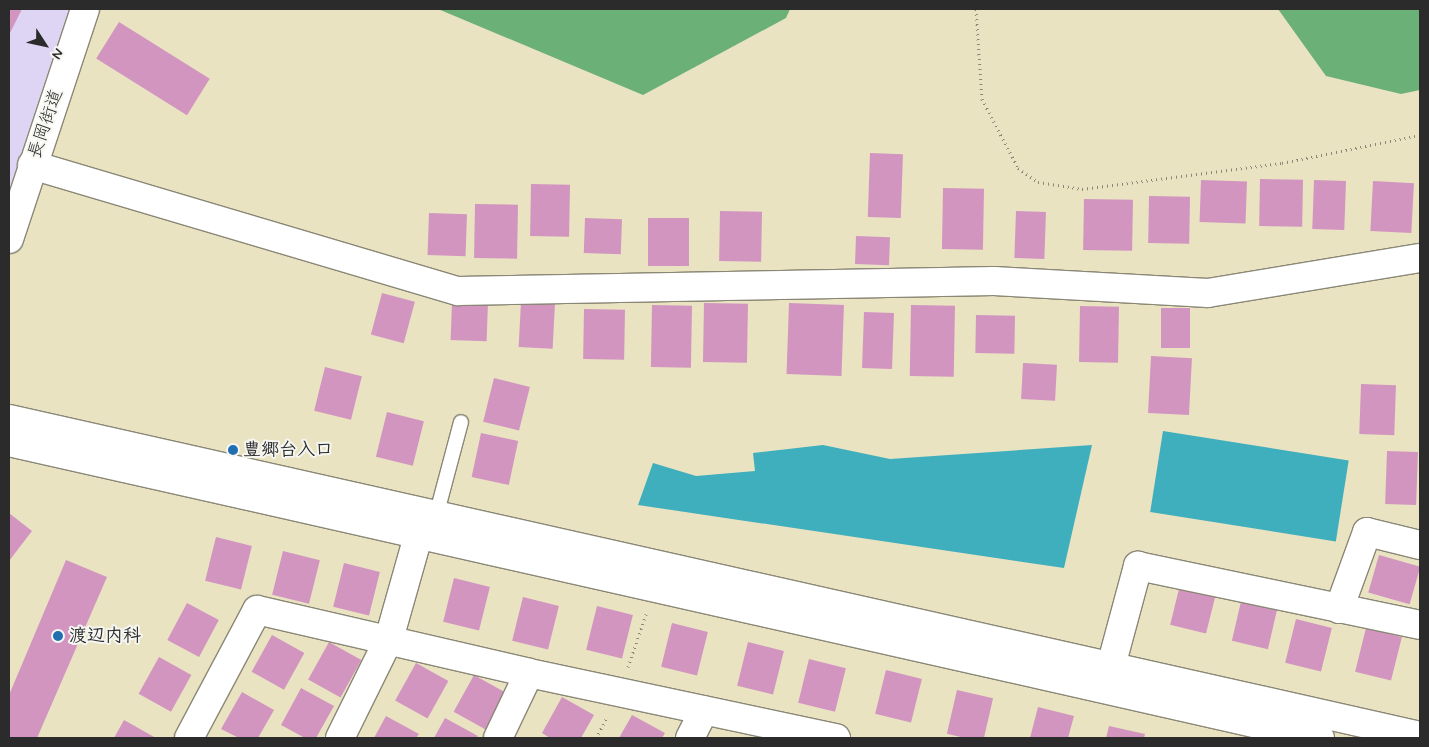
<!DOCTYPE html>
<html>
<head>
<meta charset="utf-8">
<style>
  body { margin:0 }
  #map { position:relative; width:1429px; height:747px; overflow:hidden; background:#e9e3c2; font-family:Mynerve,"Klee One",sans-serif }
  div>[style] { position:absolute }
  .built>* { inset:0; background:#ded5f5 }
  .forest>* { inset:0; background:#6bb076 }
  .water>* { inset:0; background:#3faebd; transform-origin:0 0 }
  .building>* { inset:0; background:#d295c0; transform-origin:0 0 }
  .path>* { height:3px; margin-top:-1.5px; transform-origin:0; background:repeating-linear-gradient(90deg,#8a8776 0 1px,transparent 0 5px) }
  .roads { filter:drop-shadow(1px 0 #8a8776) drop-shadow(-1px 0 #8a8776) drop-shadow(0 1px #8a8776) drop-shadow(0 -1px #8a8776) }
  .service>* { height:14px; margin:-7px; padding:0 7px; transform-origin:7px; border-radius:7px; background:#fff }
  .minor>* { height:28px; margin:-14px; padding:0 14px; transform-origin:14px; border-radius:14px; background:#fff }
  .tertiary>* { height:28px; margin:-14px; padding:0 14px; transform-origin:14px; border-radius:14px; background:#fff }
  .dots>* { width:14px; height:14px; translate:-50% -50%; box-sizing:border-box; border:2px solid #f6f6f2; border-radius:50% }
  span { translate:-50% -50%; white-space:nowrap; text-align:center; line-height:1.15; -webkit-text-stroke:4px #f6f6f2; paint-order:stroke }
  .street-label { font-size:18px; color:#2b2b2b }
  .poi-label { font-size:18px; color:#2b2b2b; font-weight:700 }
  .left { translate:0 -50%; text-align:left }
  .frame { position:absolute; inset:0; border:10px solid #2b2b2b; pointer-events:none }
  .north { position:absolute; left:20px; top:20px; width:50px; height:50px; -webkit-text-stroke:4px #f6f6f2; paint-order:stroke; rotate:125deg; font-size:14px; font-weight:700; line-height:20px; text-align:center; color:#2b2b2b }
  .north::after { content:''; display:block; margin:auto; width:18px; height:22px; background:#2b2b2b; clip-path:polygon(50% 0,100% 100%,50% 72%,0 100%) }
</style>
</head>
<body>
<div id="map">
  <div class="built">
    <div style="clip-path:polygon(9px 9px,77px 9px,9px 198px)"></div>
  </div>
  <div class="forest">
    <div style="clip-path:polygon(438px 9px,790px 9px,786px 18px,643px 95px)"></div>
    <div style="clip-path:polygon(1278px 9px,1420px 9px,1420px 90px,1401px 94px,1326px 76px)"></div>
  </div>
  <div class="water">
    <div style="left:1163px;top:431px;width:188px;height:82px;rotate:9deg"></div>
    <div style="clip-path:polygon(823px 445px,890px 459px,1092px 445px,1064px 568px,638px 505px,653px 463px,696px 476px,755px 471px,753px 453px)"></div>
  </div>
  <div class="building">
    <div style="clip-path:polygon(9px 9px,22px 9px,9px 35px)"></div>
    <div style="left:119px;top:22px;width:107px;height:43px;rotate:32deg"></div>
    <div style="left:870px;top:153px;width:33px;height:64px;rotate:2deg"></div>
    <div style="left:1260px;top:179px;width:43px;height:47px;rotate:1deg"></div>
    <div style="left:1201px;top:180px;width:46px;height:42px;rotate:2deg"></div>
    <div style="left:1314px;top:180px;width:32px;height:49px;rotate:2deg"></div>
    <div style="left:1373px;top:181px;width:41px;height:50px;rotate:3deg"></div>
    <div style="left:531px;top:184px;width:39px;height:52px;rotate:1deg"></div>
    <div style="left:943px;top:188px;width:41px;height:61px;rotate:1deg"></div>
    <div style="left:1149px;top:196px;width:41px;height:47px;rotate:1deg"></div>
    <div style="left:1084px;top:199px;width:49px;height:51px;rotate:1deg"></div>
    <div style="left:475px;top:204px;width:43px;height:54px;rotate:1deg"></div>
    <div style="left:720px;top:211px;width:42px;height:50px;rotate:1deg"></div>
    <div style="left:1016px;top:211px;width:30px;height:47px;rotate:2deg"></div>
    <div style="left:429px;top:213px;width:38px;height:42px;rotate:2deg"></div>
    <div style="left:585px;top:218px;width:37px;height:35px;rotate:2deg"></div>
    <div style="left:689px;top:218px;width:48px;height:41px;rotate:90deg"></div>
    <div style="left:856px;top:236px;width:34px;height:28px;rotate:2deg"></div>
    <div style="left:382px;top:293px;width:34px;height:43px;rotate:15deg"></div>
    <div style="left:452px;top:301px;width:36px;height:39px;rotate:2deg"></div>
    <div style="left:521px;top:302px;width:34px;height:45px;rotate:3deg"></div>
    <div style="left:704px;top:303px;width:44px;height:59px;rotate:1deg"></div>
    <div style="left:789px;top:303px;width:55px;height:71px;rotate:2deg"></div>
    <div style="left:652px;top:305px;width:40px;height:62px;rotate:1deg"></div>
    <div style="left:911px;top:305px;width:44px;height:71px;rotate:1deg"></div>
    <div style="left:1080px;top:306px;width:39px;height:56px;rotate:1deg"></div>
    <div style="left:1161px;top:308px;width:29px;height:40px"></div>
    <div style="left:584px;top:309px;width:41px;height:50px;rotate:1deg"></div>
    <div style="left:864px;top:312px;width:30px;height:56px;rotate:2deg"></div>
    <div style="left:976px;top:315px;width:39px;height:38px;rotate:1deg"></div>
    <div style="left:1151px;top:356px;width:41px;height:57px;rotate:3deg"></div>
    <div style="left:1023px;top:363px;width:34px;height:36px;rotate:3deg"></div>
    <div style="left:325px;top:367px;width:38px;height:45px;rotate:14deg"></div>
    <div style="left:494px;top:378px;width:37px;height:45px;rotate:14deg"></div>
    <div style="left:1361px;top:384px;width:35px;height:50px;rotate:2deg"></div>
    <div style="left:387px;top:412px;width:38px;height:46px;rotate:14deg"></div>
    <div style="left:481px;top:433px;width:38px;height:45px;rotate:12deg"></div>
    <div style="left:1387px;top:451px;width:31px;height:53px;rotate:2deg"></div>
    <div style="clip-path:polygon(9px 513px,32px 531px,9px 561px)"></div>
    <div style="left:216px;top:537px;width:37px;height:45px;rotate:14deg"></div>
    <div style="left:283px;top:551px;width:38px;height:45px;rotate:14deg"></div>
    <div style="left:1379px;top:555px;width:43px;height:39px;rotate:16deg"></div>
    <div style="clip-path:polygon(66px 560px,107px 577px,37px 738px,9px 738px,9px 695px)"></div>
    <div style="left:344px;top:563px;width:37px;height:45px;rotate:14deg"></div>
    <div style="left:454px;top:578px;width:37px;height:45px;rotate:14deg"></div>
    <div style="left:1181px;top:581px;width:37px;height:45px;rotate:14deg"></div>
    <div style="left:523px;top:597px;width:37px;height:45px;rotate:14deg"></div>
    <div style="left:1242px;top:597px;width:37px;height:45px;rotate:13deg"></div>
    <div style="left:187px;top:603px;width:36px;height:42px;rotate:28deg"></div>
    <div style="left:597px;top:606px;width:37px;height:45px;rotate:14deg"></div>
    <div style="left:1296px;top:619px;width:37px;height:45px;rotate:14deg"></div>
    <div style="left:672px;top:623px;width:37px;height:45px;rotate:14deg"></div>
    <div style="left:1366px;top:628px;width:37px;height:45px;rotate:14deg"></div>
    <div style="left:272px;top:635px;width:37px;height:42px;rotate:29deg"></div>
    <div style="left:329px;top:642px;width:37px;height:43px;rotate:29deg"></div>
    <div style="left:748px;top:642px;width:37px;height:45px;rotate:14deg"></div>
    <div style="left:159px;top:657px;width:37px;height:42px;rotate:29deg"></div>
    <div style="left:809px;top:659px;width:38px;height:45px;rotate:14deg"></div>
    <div style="left:416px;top:663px;width:37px;height:43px;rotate:29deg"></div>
    <div style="left:886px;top:670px;width:37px;height:45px;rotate:14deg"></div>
    <div style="left:474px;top:675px;width:37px;height:42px;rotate:29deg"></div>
    <div style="clip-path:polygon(301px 688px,334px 706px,316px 738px,305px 738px,281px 725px)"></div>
    <div style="left:957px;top:690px;width:37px;height:45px;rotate:13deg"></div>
    <div style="clip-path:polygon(242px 692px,274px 710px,258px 738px,239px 738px,221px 729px)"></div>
    <div style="clip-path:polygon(562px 697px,594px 715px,581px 738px,550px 738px,542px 733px)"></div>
    <div style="clip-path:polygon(1038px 707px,1074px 716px,1068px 738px,1030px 738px)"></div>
    <div style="clip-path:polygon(632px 715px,665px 733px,662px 738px,619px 738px)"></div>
    <div style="clip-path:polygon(386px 716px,419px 734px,416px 738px,374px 738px)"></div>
    <div style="clip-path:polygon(445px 718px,478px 736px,476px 738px,434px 738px)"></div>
    <div style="clip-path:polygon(124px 720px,156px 738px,114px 738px)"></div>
    <div style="clip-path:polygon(1109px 726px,1145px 734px,1144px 738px,1106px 738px)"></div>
  </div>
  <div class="path">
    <div style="left:976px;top:9px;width:90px;rotate:86.2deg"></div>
    <div style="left:982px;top:99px;width:78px;rotate:62.4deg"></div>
    <div style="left:1018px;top:168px;width:24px;rotate:35deg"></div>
    <div style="left:1038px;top:182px;width:45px;rotate:9deg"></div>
    <div style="left:1082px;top:189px;width:202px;rotate:-7.4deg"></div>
    <div style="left:1282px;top:163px;width:141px;rotate:-11.5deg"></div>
    <div style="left:628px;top:667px;width:56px;rotate:-71.2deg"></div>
    <div style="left:596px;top:738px;width:24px;rotate:-62deg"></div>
  </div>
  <div class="roads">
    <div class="service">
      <div style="left:436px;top:516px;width:97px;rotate:-75.1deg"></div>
    </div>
    <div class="minor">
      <div style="left:32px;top:165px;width:444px;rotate:16.5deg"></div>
      <div style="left:458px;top:291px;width:536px;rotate:-1.07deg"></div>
      <div style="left:994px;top:281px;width:214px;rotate:3.2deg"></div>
      <div style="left:1208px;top:293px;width:215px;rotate:-9.4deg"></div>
      <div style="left:9px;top:239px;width:242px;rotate:-71.7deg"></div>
      <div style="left:1339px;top:609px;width:82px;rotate:-70deg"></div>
      <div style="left:1367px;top:532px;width:55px;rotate:13.8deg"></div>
      <div style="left:529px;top:673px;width:314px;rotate:12deg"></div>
      <div style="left:1097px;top:685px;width:24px;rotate:-54deg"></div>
      <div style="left:1111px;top:666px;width:104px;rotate:-74.9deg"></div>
      <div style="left:1138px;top:566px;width:288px;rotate:11.8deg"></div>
      <div style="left:189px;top:738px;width:145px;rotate:-62deg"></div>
      <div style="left:257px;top:610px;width:279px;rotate:13deg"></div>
      <div style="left:529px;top:673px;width:72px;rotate:115.5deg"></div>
      <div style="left:340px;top:738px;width:110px;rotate:-63.7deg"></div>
      <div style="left:389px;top:639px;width:110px;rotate:-74.2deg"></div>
      <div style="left:419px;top:533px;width:21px;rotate:-45deg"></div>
      <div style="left:690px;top:738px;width:31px;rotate:-63deg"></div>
    </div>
    <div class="tertiary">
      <div style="left:9px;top:419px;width:1446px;rotate:12.66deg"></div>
      <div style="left:9px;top:442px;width:1344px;rotate:12.72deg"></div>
    </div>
  </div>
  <div class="dots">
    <div style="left:233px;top:450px;background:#1f6fb2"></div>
    <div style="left:58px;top:636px;background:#1f6fb2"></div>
  </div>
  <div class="street-label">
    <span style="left:46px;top:124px;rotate:-71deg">長岡街道</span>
  </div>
  <div class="poi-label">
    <span class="left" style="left:243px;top:450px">豊郷台入口</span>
    <span class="left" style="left:69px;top:636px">渡辺内科</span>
  </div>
  <div class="frame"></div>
  <div class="north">N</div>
</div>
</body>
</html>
